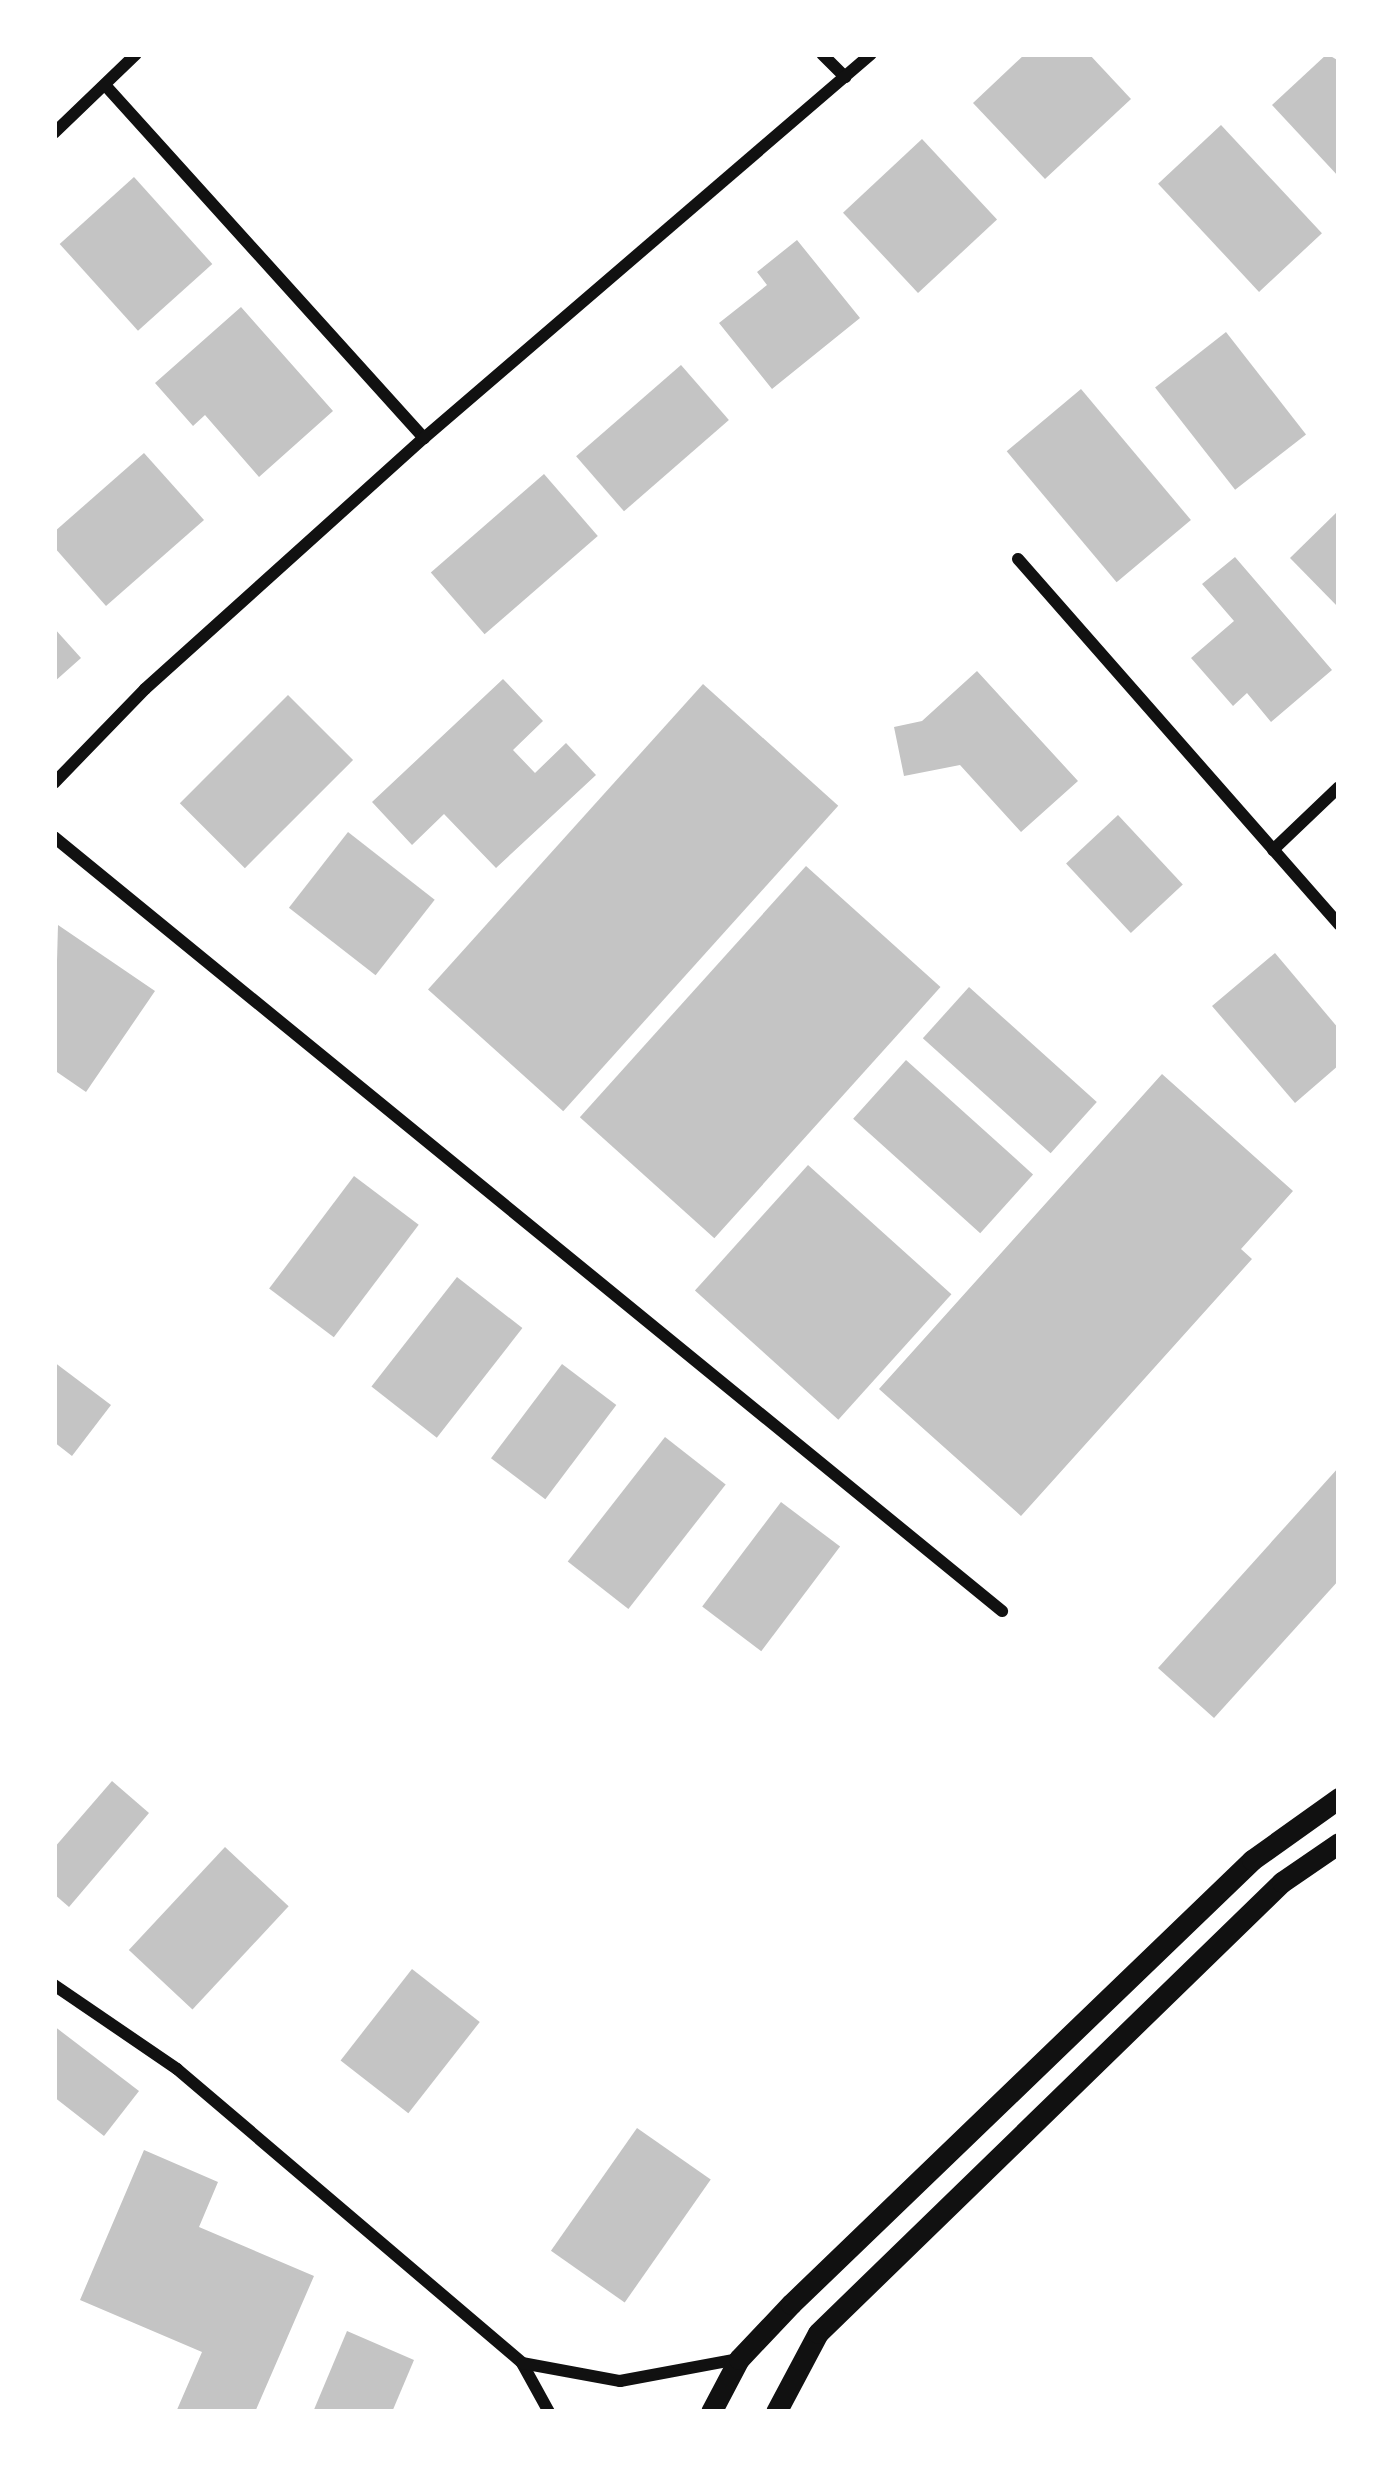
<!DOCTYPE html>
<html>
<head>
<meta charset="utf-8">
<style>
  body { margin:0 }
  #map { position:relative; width:1393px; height:2466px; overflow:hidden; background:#fff; font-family:Lato,sans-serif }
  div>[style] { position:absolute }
  .building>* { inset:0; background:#c4c4c4; transform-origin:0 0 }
  .minor>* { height:12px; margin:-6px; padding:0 6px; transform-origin:6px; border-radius:6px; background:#111 }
  .tertiary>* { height:21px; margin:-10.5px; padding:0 10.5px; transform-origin:10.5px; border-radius:10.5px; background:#111 }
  span { translate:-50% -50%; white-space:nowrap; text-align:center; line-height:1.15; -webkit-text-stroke:10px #fff; paint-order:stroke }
  .frame { position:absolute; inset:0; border:57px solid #fff; pointer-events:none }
</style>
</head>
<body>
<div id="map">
  <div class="building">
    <div style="clip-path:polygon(1025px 54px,1089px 54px,1131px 99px,1045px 179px,973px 103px)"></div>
    <div style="clip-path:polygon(1327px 54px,1339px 61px,1339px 177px,1272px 105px)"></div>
    <div style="left:1221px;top:125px;width:148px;height:86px;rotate:47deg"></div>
    <div style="left:922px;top:139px;width:110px;height:108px;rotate:47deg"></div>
    <div style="left:134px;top:177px;width:117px;height:100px;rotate:48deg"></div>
    <div style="clip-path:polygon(797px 240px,860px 318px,772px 389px,719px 323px,767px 285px,757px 272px)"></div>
    <div style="clip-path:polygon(241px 307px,333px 411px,259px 477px,205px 415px,193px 426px,155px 383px)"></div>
    <div style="left:1226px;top:332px;width:130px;height:90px;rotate:52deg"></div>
    <div style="left:681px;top:365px;width:73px;height:139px;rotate:49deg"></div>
    <div style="left:1081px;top:389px;width:171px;height:97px;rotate:50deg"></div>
    <div style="clip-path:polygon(144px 453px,204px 520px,106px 606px,54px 547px,54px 532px)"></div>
    <div style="left:544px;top:474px;width:82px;height:150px;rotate:49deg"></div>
    <div style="clip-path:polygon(1339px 510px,1339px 608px,1290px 558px)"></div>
    <div style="clip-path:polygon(1235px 557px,1332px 670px,1271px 722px,1247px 693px,1233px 706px,1191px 658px,1234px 621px,1202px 584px)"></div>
    <div style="clip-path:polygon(54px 628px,81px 658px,54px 682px)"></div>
    <div style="clip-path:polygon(977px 671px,1078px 781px,1021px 832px,960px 765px,904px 776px,894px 727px,922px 721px)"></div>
    <div style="clip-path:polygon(503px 679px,543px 721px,513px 750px,535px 773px,566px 743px,596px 775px,496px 868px,444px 814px,412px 845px,372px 802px)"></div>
    <div style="left:703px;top:684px;width:182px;height:411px;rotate:42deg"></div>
    <div style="left:288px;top:695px;width:92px;height:153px;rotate:45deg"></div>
    <div style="left:1118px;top:815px;width:95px;height:71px;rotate:47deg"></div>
    <div style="left:348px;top:832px;width:110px;height:96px;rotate:38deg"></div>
    <div style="left:806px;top:866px;width:181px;height:338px;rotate:42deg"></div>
    <div style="clip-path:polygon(58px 925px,155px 991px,86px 1092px,54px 1070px)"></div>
    <div style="clip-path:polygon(1275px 953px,1339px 1029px,1339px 1065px,1295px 1103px,1212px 1006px)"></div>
    <div style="left:969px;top:987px;width:172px;height:69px;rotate:42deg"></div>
    <div style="left:906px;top:1060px;width:171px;height:79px;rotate:42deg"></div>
    <div style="clip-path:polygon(1162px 1074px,1293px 1191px,1241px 1249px,1252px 1259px,1021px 1516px,879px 1389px)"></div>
    <div style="left:808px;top:1165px;width:193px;height:169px;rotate:42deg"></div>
    <div style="left:354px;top:1176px;width:81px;height:141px;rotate:37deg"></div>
    <div style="left:457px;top:1277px;width:83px;height:139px;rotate:38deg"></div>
    <div style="clip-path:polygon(54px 1362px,111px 1405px,72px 1456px,54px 1442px)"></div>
    <div style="left:562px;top:1364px;width:68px;height:118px;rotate:37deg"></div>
    <div style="left:665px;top:1437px;width:77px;height:158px;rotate:38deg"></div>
    <div style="clip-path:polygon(1339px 1467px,1339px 1580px,1214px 1718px,1158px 1668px)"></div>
    <div style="left:781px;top:1502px;width:74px;height:131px;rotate:37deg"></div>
    <div style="clip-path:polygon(112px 1781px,149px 1813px,69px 1907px,54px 1894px,54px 1848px)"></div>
    <div style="left:225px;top:1847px;width:87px;height:141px;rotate:43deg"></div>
    <div style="left:412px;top:1969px;width:86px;height:116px;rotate:38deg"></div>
    <div style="clip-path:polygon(54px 2026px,139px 2091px,104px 2136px,54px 2097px)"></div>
    <div style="left:637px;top:2128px;width:90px;height:150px;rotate:35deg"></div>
    <div style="clip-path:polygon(144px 2150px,218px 2182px,199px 2227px,314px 2276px,255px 2412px,176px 2412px,202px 2352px,80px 2300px)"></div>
    <div style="clip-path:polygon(347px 2331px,414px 2360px,392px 2412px,313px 2412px)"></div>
  </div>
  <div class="minor">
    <div style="left:822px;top:54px;width:33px;rotate:45deg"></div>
    <div style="left:105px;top:85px;width:476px;rotate:47.9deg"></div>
    <div style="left:54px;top:133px;width:114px;rotate:-43.9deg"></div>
    <div style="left:1018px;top:559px;width:487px;rotate:48.7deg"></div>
    <div style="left:54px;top:783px;width:131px;rotate:-45.9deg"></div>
    <div style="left:145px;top:689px;width:375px;rotate:-42deg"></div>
    <div style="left:424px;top:438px;width:589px;rotate:-40.66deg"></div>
    <div style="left:54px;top:837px;width:1224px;rotate:39.23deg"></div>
    <div style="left:1273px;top:850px;width:91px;rotate:-43.7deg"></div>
    <div style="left:54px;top:1985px;width:149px;rotate:34.3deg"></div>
    <div style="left:177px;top:2069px;width:453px;rotate:40.4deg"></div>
    <div style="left:522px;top:2363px;width:56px;rotate:61.1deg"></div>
    <div style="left:522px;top:2363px;width:100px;rotate:10.4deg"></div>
    <div style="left:620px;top:2381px;width:121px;rotate:-10.5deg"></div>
  </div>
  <div class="tertiary">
    <div style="left:711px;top:2412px;width:60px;rotate:-62.2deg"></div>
    <div style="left:739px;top:2359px;width:76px;rotate:-46.6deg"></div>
    <div style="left:791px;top:2304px;width:640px;rotate:-43.92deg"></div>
    <div style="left:1252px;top:1860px;width:107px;rotate:-35.5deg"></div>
    <div style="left:776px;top:2412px;width:89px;rotate:-62deg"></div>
    <div style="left:818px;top:2333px;width:647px;rotate:-44.19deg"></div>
    <div style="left:1282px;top:1882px;width:69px;rotate:-34.4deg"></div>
  </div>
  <div class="frame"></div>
</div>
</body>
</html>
